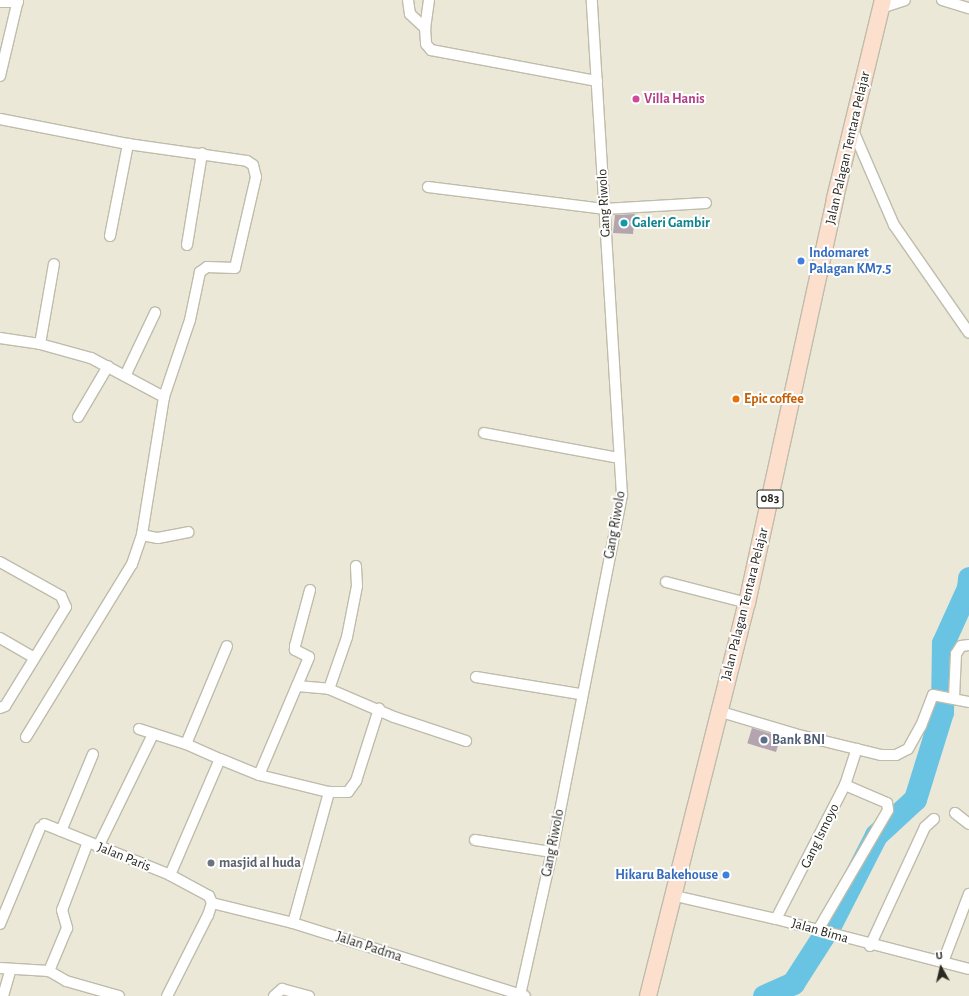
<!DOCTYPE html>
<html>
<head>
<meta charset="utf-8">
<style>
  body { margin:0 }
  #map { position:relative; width:969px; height:996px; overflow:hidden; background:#ebe8d7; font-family:"Alegreya Sans",sans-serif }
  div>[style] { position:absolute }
  .river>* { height:23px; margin:-11.5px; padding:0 11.5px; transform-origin:11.5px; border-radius:11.5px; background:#69c4e4 }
  .building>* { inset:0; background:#b4a4af; transform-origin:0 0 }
  .roads { filter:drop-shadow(1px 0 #bfbcab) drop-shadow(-1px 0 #bfbcab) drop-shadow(0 1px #bfbcab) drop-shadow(0 -1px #bfbcab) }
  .street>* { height:10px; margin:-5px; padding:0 5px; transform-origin:5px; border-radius:5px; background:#fff }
  .primary>* { height:16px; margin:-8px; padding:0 8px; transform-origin:8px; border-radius:8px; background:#fcdfcd }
  .dots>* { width:11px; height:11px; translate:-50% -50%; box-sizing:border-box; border:2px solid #fff; border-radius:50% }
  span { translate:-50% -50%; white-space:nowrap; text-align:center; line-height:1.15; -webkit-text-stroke:4px #fff; paint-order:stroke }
  .shield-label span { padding:1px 3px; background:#fff; border:1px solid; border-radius:3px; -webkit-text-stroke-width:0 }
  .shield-label { font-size:13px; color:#292821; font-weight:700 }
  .hotel-label { font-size:14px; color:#b23c85; font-weight:700 }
  .left { translate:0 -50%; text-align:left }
  .street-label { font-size:14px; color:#292821 }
  .culture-label { font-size:14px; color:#0d838f; font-weight:700 }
  .shop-label { font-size:14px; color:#366cbe; font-weight:700 }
  .right { translate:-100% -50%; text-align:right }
  .food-label { font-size:14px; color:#c56008; font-weight:700 }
  .service-label { font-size:14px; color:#4e5e75; font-weight:700 }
  .worship-label { font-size:14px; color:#5b616d; font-weight:700 }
  .north { position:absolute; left:921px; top:948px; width:40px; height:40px; -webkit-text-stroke:3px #fff; paint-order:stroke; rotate:352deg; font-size:11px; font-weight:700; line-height:16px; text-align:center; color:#292821 }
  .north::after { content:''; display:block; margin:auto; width:14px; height:18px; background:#292821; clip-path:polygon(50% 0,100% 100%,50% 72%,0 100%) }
</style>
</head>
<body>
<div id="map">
  <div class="river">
    <div style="left:764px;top:996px;width:32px;rotate:-24deg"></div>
    <div style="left:793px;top:983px;width:67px;rotate:-57.3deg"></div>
    <div style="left:829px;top:927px;width:103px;rotate:-62.9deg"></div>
    <div style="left:876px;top:835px;width:53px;rotate:-42.7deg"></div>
    <div style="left:915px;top:799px;width:91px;rotate:-72.8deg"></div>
    <div style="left:942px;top:712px;width:69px;rotate:-89.2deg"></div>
    <div style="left:943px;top:643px;width:60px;rotate:-65.6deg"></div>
    <div style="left:968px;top:588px;width:10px;rotate:-84deg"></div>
  </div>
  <div class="building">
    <div style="clip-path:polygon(635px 214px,633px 234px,613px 233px,615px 215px)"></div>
    <div style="left:752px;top:728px;width:30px;height:16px;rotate:17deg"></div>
  </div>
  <div class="roads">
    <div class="street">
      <div style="left:408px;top:0;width:14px;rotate:82deg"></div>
      <div style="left:410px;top:14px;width:21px;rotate:43deg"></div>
      <div style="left:429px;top:0;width:28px;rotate:98deg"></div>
      <div style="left:425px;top:28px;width:16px;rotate:86deg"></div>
      <div style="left:426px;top:44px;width:8px;rotate:50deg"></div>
      <div style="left:431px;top:50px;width:169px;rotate:10.6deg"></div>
      <div style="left:942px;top:0;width:28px;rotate:17deg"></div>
      <div style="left:0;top:2px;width:18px"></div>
      <div style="left:881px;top:8px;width:25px;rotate:-18deg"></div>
      <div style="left:0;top:76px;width:78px;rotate:-76.7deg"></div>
      <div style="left:0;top:119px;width:130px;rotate:11.1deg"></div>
      <div style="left:128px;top:144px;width:120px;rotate:8.1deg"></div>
      <div style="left:247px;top:161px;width:7px;rotate:34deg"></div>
      <div style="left:253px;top:165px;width:12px;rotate:76deg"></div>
      <div style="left:256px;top:177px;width:93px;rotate:103deg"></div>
      <div style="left:235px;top:268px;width:28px;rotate:-178deg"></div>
      <div style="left:207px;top:267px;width:9px;rotate:144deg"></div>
      <div style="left:200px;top:272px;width:49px;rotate:101.8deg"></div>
      <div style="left:190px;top:320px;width:81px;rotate:108.7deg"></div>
      <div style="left:164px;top:397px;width:140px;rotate:99.1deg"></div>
      <div style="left:142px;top:535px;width:31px;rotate:109deg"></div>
      <div style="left:132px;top:564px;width:203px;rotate:121.5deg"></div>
      <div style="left:852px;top:128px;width:106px;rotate:66.6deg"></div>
      <div style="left:894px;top:225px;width:131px;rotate:55.2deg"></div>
      <div style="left:428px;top:187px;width:177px;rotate:7.1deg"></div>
      <div style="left:604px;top:209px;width:102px;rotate:-3.4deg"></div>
      <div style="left:110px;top:236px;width:94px;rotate:-78.9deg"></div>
      <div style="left:187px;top:245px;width:93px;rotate:-80.7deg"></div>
      <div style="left:0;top:338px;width:40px;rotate:8.5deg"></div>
      <div style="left:40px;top:344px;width:53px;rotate:15.4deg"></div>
      <div style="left:91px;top:358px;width:83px;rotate:28.1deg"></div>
      <div style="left:40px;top:344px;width:81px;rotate:-80.1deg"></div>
      <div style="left:126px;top:374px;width:68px;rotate:-64.6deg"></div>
      <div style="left:78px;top:417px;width:59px;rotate:-59.5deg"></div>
      <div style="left:484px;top:433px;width:137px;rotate:10.5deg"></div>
      <div style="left:142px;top:535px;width:16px;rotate:11deg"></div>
      <div style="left:158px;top:538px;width:31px;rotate:-11deg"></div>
      <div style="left:0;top:562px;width:70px;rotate:29.1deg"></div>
      <div style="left:61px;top:596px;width:12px;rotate:66deg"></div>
      <div style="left:66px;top:607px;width:116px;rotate:121.6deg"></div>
      <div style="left:5px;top:706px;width:5px;rotate:158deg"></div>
      <div style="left:666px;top:582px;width:84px;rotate:14.5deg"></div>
      <div style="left:0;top:638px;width:38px;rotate:30deg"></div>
      <div style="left:476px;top:677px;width:105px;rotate:9.3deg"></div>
      <div style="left:297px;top:686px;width:32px;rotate:5deg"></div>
      <div style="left:329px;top:689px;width:71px;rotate:23.3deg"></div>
      <div style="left:394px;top:717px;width:76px;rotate:18.4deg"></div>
      <div style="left:329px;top:689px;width:55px;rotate:-70.9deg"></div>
      <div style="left:347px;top:637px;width:52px;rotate:-78.9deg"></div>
      <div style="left:357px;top:586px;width:20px;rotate:-93deg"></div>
      <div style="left:954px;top:698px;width:44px;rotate:-87.4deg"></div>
      <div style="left:956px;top:654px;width:9px;rotate:-58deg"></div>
      <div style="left:961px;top:646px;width:8px;rotate:-7deg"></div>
      <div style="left:718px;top:711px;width:80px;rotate:16.6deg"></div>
      <div style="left:795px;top:734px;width:89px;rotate:13.7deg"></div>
      <div style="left:881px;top:755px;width:15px"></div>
      <div style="left:896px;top:755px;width:13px;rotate:-27deg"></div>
      <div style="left:908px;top:749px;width:26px;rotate:-61deg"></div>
      <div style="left:921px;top:726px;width:33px;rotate:-69deg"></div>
      <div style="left:933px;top:695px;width:37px;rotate:11deg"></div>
      <div style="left:139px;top:729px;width:49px;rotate:17.7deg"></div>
      <div style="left:186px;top:744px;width:37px;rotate:24deg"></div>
      <div style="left:186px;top:744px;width:106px;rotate:-67.3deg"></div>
      <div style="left:259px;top:775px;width:128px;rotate:-67deg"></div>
      <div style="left:309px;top:657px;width:16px;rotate:-153deg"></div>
      <div style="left:295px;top:650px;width:4px;rotate:-90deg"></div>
      <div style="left:295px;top:646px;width:58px;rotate:-75deg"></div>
      <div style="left:955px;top:813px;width:18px;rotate:38deg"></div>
      <div style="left:44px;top:824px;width:136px;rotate:22deg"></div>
      <div style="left:170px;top:875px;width:44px;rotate:28.3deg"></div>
      <div style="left:209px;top:896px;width:8px;rotate:67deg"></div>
      <div style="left:212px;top:903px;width:13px;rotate:108deg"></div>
      <div style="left:208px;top:915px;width:91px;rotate:116.8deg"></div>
      <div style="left:61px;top:831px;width:83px;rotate:-67.4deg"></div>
      <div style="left:475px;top:840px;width:78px;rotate:8.9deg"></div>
      <div style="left:88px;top:842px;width:73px;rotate:110.9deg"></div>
      <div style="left:62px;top:910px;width:19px;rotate:74deg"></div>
      <div style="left:67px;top:928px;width:47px;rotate:112.7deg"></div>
      <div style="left:49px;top:971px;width:20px;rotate:30deg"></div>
      <div style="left:66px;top:981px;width:55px;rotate:15.8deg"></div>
      <div style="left:98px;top:847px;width:126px;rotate:-64deg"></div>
      <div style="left:170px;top:875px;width:126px;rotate:-66.7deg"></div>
      <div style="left:220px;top:759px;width:42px;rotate:22.3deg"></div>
      <div style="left:259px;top:775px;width:72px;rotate:13.7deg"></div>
      <div style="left:329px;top:792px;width:19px"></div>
      <div style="left:348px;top:792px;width:14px;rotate:-54deg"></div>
      <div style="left:356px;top:781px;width:76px;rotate:-72.3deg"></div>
      <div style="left:671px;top:895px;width:108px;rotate:12.9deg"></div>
      <div style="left:776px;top:919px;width:199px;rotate:14.5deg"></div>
      <div style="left:212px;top:903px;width:83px;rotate:13.9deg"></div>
      <div style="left:293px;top:923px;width:243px;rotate:17.5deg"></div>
      <div style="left:776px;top:919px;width:151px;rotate:-62.8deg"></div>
      <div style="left:845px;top:785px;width:38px;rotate:-72deg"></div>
      <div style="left:293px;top:923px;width:136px;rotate:-74.6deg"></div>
      <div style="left:0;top:924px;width:104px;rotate:-67.4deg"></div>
      <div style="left:818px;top:930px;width:139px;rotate:-59.7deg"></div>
      <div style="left:888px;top:810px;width:7px;rotate:-98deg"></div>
      <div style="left:887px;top:803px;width:46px;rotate:-156.8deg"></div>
      <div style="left:870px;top:946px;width:131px;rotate:-65.2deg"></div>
      <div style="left:925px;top:827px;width:12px;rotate:-42deg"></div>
      <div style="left:943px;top:962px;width:73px;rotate:-69.1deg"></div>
      <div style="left:0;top:968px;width:49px;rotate:3.5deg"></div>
      <div style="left:520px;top:995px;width:147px;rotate:-77.4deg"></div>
      <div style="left:552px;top:852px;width:364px;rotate:-78.9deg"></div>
      <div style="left:622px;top:495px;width:496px;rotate:-93.5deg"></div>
      <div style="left:3px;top:996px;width:26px;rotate:-74deg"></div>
      <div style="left:274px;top:996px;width:11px;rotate:-41deg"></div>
      <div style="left:282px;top:989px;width:28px;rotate:15deg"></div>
    </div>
    <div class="primary">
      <div style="left:648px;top:996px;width:405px;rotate:-75.9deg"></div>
      <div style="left:747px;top:603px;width:414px;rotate:-77.7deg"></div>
      <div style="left:835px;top:198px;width:204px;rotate:-76.4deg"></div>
    </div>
  </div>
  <div class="dots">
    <div style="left:636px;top:99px;background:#d1479c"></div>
    <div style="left:624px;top:223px;background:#0f9aa8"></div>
    <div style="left:801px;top:261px;background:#3f7fe0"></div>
    <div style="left:736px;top:399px;background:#e8710a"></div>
    <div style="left:764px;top:740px;background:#5c6f8a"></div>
    <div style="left:211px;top:863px;background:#6b7280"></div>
    <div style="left:726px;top:875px;background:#3f7fe0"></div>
  </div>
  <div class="shield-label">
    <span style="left:770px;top:499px">083</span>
  </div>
  <div class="hotel-label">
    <span class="left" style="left:644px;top:99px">Villa Hanis</span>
  </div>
  <div class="street-label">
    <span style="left:848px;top:148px;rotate:-77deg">Jalan Palagan Tentara Pelajar</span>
    <span style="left:604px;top:203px;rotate:-93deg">Gang Riwolo</span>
    <span style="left:615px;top:525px;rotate:-80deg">Gang Riwolo</span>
    <span style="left:745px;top:604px;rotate:-76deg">Jalan Palagan Tentara Pelajar</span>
    <span style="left:820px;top:836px;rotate:-64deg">Gang Ismoyo</span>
    <span style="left:553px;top:843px;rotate:-79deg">Gang Riwolo</span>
    <span style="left:124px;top:857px;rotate:22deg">Jalan Paris</span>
    <span style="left:820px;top:931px;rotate:16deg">Jalan Bima</span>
    <span style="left:369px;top:947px;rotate:18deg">Jalan Padma</span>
  </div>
  <div class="culture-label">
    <span class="left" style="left:632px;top:223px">Galeri Gambir</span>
  </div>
  <div class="shop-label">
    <span class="left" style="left:809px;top:261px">Indomaret<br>Palagan KM7.5</span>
    <span class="right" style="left:718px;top:875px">Hikaru Bakehouse</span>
  </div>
  <div class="food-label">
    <span class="left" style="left:744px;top:399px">Epic coffee</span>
  </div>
  <div class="service-label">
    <span class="left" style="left:772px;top:740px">Bank BNI</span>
  </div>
  <div class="worship-label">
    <span class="left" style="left:219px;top:863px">masjid al huda</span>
  </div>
  <div class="north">U</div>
</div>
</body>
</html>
